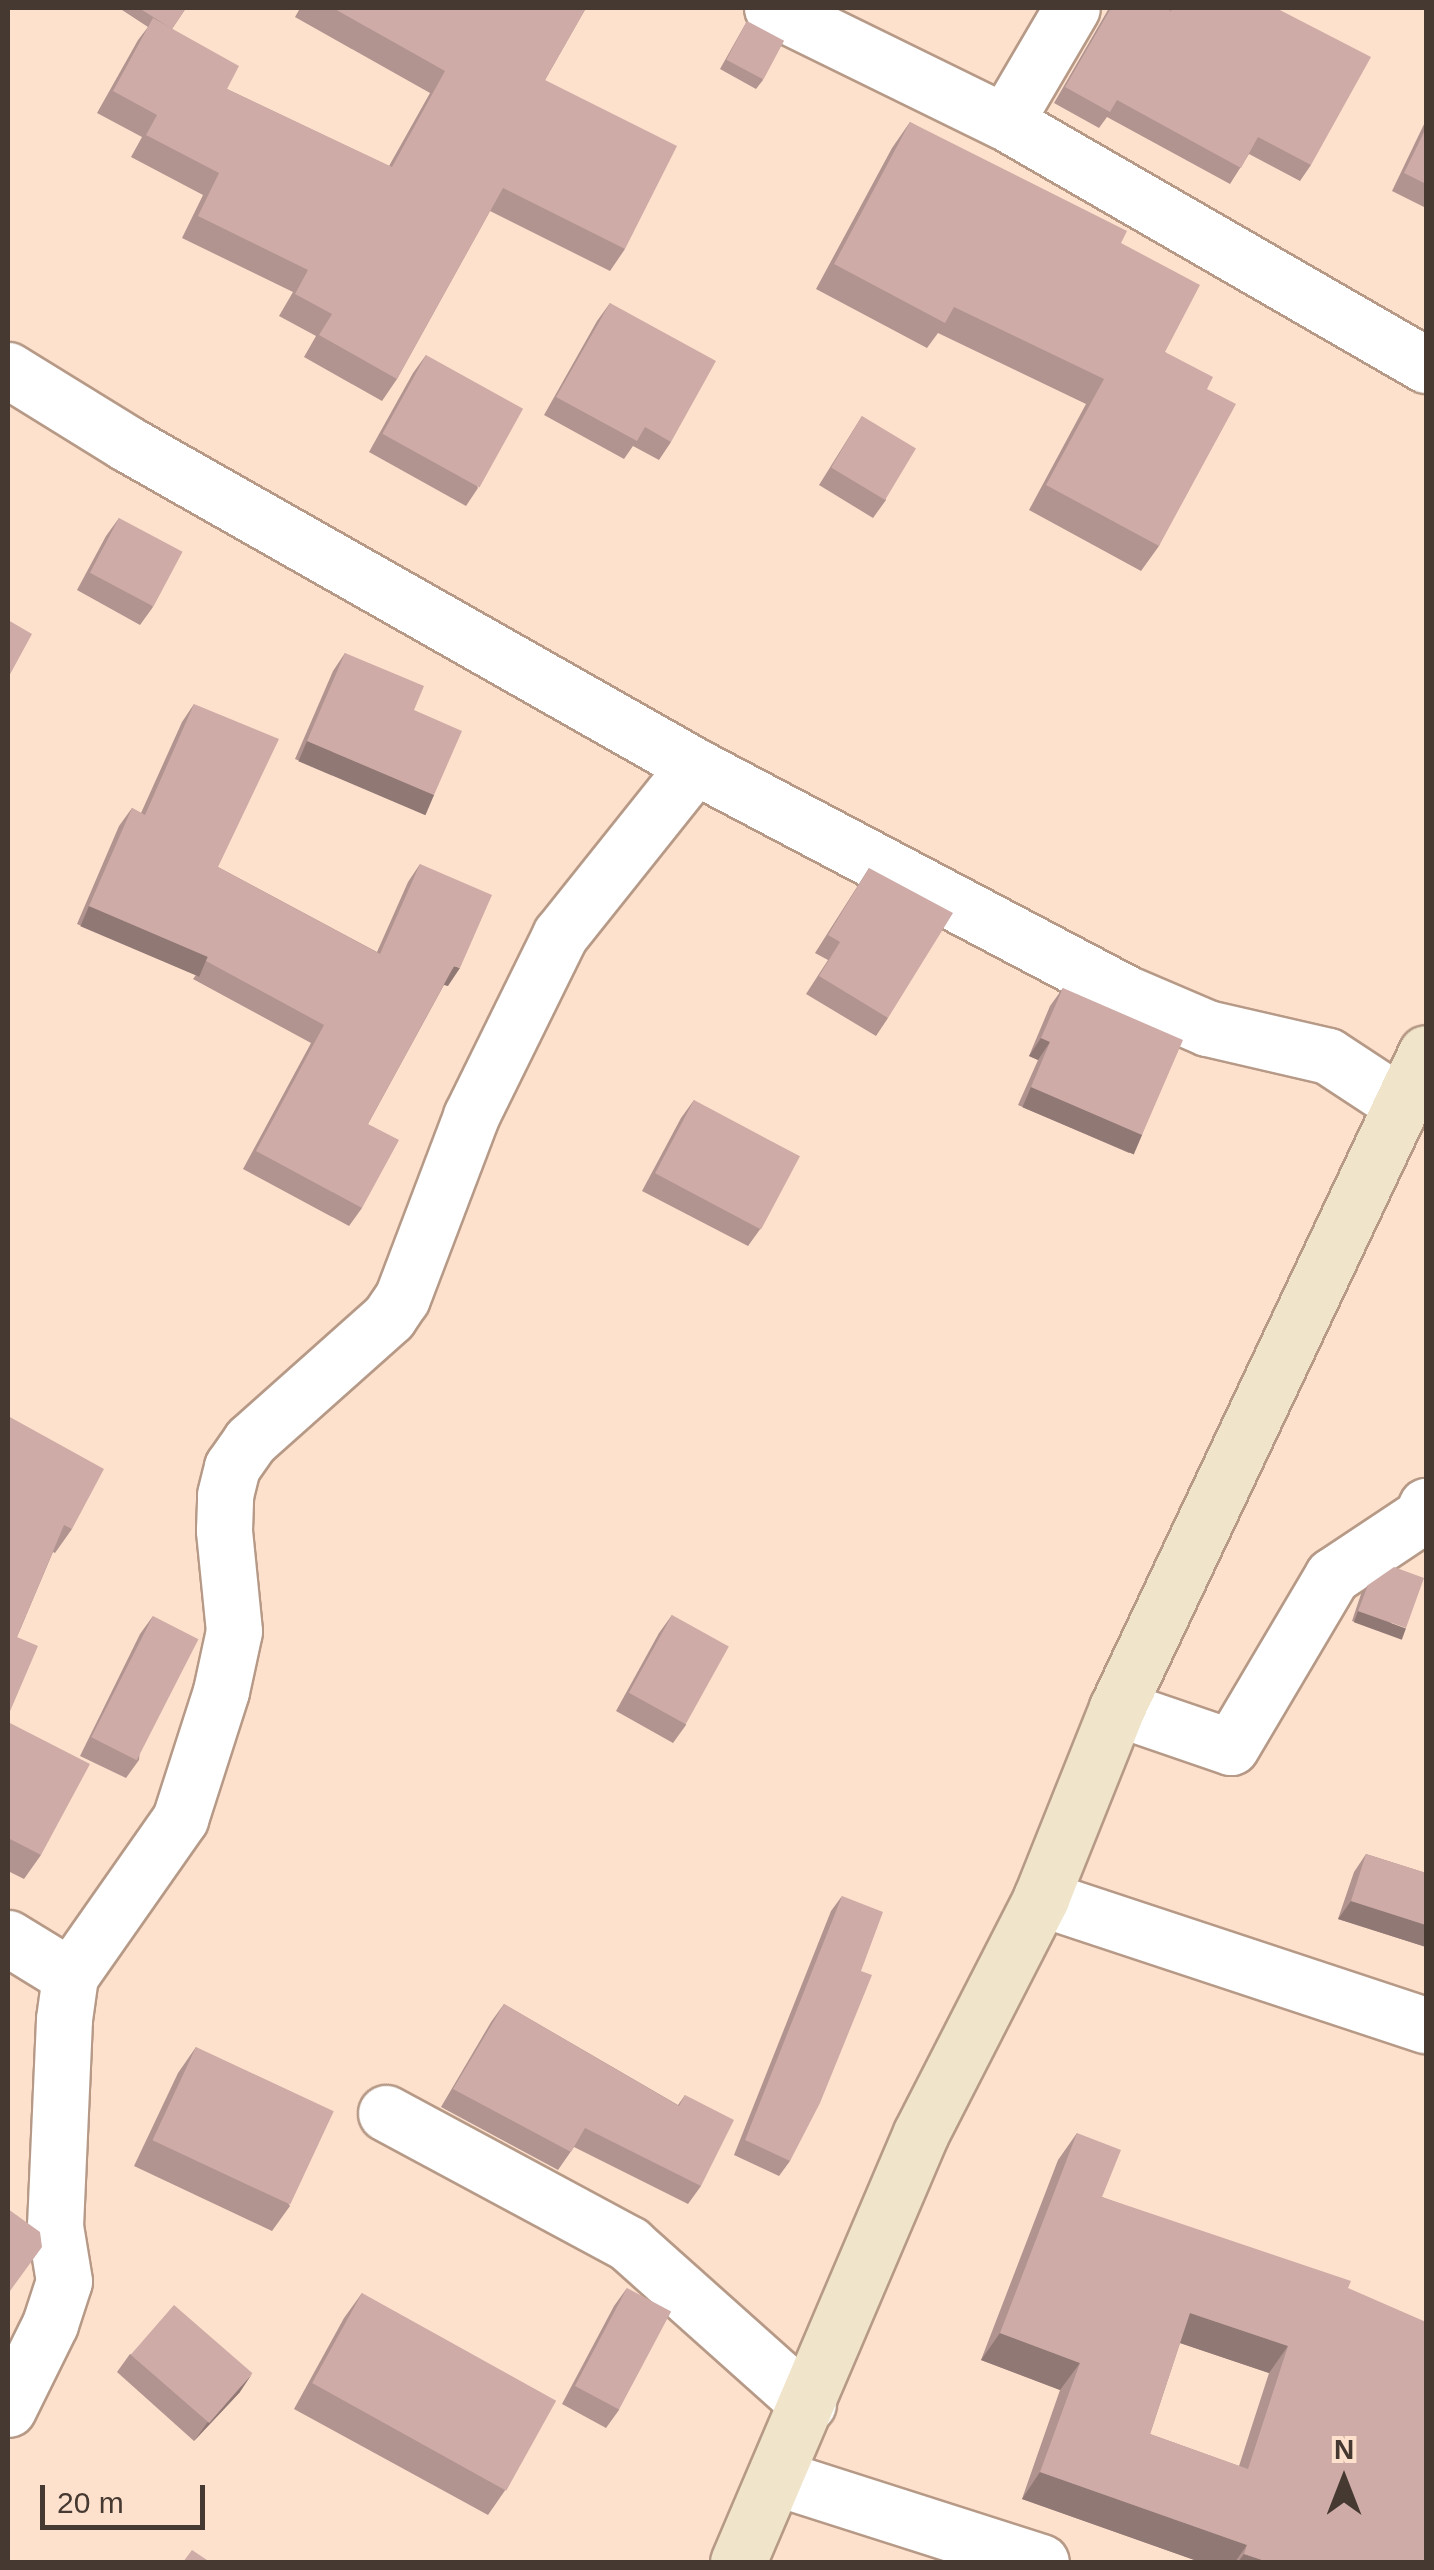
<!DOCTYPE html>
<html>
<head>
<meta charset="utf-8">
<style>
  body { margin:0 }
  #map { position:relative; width:1434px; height:2570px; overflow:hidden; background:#fee1cd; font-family:Arial,sans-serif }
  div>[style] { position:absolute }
  .roads { filter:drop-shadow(2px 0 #b69a87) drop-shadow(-2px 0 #b69a87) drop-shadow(0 2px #b69a87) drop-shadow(0 -2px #b69a87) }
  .minor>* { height:55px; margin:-27.5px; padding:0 27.5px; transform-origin:27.5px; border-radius:27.5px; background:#fff }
  .tertiary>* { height:55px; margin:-27.5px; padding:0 27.5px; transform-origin:27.5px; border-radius:27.5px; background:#fff }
  .secondary>* { height:55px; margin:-27.5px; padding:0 27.5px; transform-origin:27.5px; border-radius:27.5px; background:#f0e5cb }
  .wall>* { inset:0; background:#b1938f }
  .shaded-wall>* { inset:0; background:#907874; transform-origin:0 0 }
  .building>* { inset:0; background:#ceaba6; transform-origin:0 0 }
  span { translate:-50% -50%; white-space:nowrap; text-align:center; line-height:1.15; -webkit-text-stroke:8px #fee1cd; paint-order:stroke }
  .frame { position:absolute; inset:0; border:10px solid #453931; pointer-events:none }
  .north { position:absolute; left:1294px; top:2430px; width:100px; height:100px; -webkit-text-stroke:8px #fee1cd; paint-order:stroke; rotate:0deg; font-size:28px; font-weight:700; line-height:40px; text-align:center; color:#453931 }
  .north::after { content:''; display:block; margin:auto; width:35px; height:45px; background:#453931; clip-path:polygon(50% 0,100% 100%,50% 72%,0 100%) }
  .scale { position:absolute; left:40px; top:2485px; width:165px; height:45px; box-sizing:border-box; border:5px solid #453931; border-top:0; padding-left:12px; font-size:30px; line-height:35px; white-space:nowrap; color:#453931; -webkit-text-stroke:8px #fee1cd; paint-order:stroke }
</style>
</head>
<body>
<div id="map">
  <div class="roads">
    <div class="minor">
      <div style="left:1005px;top:122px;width:132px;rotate:-59.6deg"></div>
      <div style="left:8px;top:370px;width:139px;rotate:31.7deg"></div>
      <div style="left:126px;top:443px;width:654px;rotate:29.58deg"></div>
      <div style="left:695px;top:766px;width:492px;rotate:27.8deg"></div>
      <div style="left:1130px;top:995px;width:84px;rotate:23.2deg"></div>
      <div style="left:1207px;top:1028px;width:124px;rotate:13deg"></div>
      <div style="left:1328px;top:1056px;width:87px;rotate:33.3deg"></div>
      <div style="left:1117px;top:1708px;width:120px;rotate:18.9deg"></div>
      <div style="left:1231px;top:1747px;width:199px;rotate:-59.4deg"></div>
      <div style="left:1332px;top:1576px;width:108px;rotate:-33.7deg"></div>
      <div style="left:1422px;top:1516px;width:11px;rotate:-68deg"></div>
      <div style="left:1041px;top:1898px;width:405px;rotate:18.3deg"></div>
      <div style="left:8px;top:1938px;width:73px;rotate:31.5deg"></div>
      <div style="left:386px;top:2113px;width:276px;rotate:28.3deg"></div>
      <div style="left:629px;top:2244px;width:240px;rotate:41.8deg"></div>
      <div style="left:8px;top:2409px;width:95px;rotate:-63.7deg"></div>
      <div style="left:50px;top:2324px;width:45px;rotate:-72deg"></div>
      <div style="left:64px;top:2281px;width:56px;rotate:-99.3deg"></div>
      <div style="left:55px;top:2226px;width:207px;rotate:-87.5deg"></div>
      <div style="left:64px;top:2019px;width:43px;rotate:-82.1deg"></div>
      <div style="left:70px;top:1976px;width:192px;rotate:-55deg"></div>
      <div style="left:180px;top:1819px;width:134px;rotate:-72.2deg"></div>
      <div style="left:221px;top:1691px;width:61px;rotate:-77.8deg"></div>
      <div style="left:234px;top:1631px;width:101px;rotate:-95.7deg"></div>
      <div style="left:224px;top:1530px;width:35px;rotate:-88deg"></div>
      <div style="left:225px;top:1495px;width:29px;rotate:-76deg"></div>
      <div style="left:232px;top:1467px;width:32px;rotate:-55deg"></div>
      <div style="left:250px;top:1441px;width:186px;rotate:-41.7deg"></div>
      <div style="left:389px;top:1317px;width:23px;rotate:-56deg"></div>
      <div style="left:402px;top:1298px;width:195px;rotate:-69.2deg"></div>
      <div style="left:471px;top:1116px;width:202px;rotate:-63.8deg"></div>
      <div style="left:560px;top:935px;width:216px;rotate:-51.4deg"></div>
      <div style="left:775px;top:2477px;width:279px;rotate:17.7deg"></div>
    </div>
    <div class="tertiary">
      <div style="left:772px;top:8px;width:259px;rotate:26.1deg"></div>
      <div style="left:1005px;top:122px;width:486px;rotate:30deg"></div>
    </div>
    <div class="secondary">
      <div style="left:738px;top:2562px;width:466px;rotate:-66.9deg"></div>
      <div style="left:921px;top:2133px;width:264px;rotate:-62.9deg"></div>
      <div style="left:1041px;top:1898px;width:205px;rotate:-68.2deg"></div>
      <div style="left:1117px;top:1708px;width:724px;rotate:-64.74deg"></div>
    </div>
  </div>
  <div class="wall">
    <div style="clip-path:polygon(119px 8px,186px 8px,172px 29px,227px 89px,389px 166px,430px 93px,295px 17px,299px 10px,294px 8px,586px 8px,545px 80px,625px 249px,610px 271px,490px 211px,397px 379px,382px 401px,304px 357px,316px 336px,279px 316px,293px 292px,182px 238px,203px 195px,131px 157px,142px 137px,97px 113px,138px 40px,148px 27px)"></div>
    <div style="clip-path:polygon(1109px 8px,1163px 8px,1169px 10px,1170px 8px,1276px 8px,1311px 165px,1300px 181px,1249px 154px,1230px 184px,1107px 117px,1099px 128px,1054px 103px)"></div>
    <div style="clip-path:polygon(747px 21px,763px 80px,756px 89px,720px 69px)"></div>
    <div style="clip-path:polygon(1426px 120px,1426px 208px,1392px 191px)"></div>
    <div style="clip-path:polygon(910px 122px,1121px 243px,1165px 352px,1207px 389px,1159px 546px,1141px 571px,1029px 510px,1086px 404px,938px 333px,927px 348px,816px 289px,892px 148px)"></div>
    <div style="clip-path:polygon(610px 303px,671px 442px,659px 460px,633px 446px,624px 459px,544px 415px,597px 321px)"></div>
    <div style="clip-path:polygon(426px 355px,478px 488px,466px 506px,369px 452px,413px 373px)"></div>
    <div style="clip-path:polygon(862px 416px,886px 500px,873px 518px,819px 485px)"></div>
    <div style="clip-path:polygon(119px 518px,153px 607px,140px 625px,77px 590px,106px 536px)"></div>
    <div style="clip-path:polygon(345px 653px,414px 710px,434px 795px,422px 813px,295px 759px,333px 671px)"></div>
    <div style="clip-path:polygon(194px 704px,218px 867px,377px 952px,408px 882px,420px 864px,448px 986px,444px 985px,368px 1124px,362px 1208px,349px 1226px,243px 1169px,311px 1043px,193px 979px,196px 975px,77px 924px,119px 826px,132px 808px,141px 813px,182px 722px)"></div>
    <div style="clip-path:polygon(869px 868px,888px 1018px,876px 1036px,806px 994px,828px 960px,815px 953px)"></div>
    <div style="clip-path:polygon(1063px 988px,1142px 1135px,1129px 1153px,1018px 1105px,1038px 1060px,1029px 1056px,1050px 1006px)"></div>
    <div style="clip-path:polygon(694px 1100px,761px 1228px,748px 1246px,642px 1191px,681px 1118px)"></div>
    <div style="clip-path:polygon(8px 1416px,72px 1529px,55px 1553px,53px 1552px,17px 1637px)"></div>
    <div style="clip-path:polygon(1368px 1585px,1400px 1638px,1352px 1621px,1361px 1594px)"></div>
    <div style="clip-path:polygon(672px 1615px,686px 1725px,673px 1743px,616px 1711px,659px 1633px)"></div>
    <div style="clip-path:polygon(153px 1616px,139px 1760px,126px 1778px,80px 1756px,140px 1634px)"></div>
    <div style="clip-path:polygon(8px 1722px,41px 1855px,24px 1879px,8px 1871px)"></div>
    <div style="clip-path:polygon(1366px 1854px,1426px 1873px,1426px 1947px,1338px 1919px,1354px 1872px)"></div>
    <div style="clip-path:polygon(842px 1896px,790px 2161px,779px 2176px,734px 2155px,831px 1911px)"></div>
    <div style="clip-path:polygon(504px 2004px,678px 2105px,685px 2095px,701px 2186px,688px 2204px,574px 2147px,558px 2170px,441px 2107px,491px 2022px)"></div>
    <div style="clip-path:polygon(196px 2047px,290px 2206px,272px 2231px,134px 2166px,178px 2073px)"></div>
    <div style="clip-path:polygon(evenodd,1077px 2133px,1102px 2197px,1348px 2288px,1426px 2562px,1200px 2562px,1022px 2499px,1060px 2390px,981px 2360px,1058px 2160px,1077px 2133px,1180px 2343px,1269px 2373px,1239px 2466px,1150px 2434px,1180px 2343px)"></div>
    <div style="clip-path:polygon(627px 2288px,619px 2410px,606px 2428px,562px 2404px,614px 2306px)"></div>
    <div style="clip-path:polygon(362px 2293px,506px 2489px,488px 2515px,294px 2409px,344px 2318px)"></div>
    <div style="clip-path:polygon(130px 2354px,240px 2392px,194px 2441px,117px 2372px)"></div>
  </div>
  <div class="shaded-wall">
    <div style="left:307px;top:741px;width:138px;height:22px;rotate:23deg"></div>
    <div style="left:89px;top:906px;width:129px;height:22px;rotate:23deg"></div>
    <div style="clip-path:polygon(454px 966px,460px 968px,448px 986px,442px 984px)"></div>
    <div style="clip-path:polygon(1041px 1038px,1050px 1042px,1038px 1060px,1029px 1056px)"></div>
    <div style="left:1031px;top:1087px;width:121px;height:22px;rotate:23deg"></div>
    <div style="left:1358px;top:1611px;width:51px;height:12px;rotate:20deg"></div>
    <div style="clip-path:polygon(1351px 1901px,1426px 1925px,1426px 1947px,1338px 1919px)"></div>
    <div style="clip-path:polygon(1190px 2313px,1288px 2346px,1269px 2373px,1171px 2340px)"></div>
    <div style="clip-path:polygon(1000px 2333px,1080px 2363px,1060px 2390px,981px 2360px)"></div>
    <div style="clip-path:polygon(252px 2374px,240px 2392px,194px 2441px,207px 2423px)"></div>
    <div style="clip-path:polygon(1040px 2472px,1247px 2545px,1235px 2562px,1200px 2562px,1022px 2499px)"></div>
    <div style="clip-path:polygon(1244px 2554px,1268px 2562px,1238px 2562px)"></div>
  </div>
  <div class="building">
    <div style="clip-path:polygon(139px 8px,186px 8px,172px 29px)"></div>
    <div style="clip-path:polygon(333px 8px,586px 8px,545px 80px,677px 146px,625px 249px,503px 188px,397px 379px,319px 335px,332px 314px,295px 294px,308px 270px,198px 216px,219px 173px,146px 135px,157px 115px,113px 91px,153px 18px,239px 66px,227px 89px,392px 167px,445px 71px)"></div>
    <div style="clip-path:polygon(1111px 8px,1163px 8px,1171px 11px,1173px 8px,1276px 8px,1371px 57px,1311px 165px,1258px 137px,1241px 168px,1117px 100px,1110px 112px,1065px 87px)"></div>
    <div style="left:747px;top:21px;width:42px;height:44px;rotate:28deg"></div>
    <div style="clip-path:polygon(910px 122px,1127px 231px,1121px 243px,1200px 285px,1165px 352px,1213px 377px,1207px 389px,1236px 404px,1159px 546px,1046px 485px,1104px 379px,954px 307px,945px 323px,834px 264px)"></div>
    <div style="clip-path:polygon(1426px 128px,1426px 184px,1404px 173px)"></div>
    <div style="clip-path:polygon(610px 303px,716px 361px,671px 442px,645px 427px,637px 441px,556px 397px)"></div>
    <div style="left:426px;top:355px;width:111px;height:90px;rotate:29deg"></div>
    <div style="left:862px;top:416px;width:63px;height:60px;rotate:31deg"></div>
    <div style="left:119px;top:518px;width:72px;height:62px;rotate:28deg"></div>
    <div style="clip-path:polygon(8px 620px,32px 634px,8px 678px)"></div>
    <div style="clip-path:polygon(345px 653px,424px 686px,414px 710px,462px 731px,434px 795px,307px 741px)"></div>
    <div style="clip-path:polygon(194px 704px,279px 739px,218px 867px,380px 954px,420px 864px,492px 895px,460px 968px,454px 966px,368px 1124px,399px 1140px,362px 1208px,256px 1151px,324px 1025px,206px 961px,208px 957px,89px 906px,132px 808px,145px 815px)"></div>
    <div style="clip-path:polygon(869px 868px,953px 913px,888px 1018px,819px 976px,840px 942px,828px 935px)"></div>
    <div style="clip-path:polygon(1063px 988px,1183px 1040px,1142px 1135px,1031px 1087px,1050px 1042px,1041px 1038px)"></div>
    <div style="left:694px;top:1100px;width:120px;height:83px;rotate:28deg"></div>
    <div style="clip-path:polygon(8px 1416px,104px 1469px,72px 1529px,64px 1525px,17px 1637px,38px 1646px,8px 1716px)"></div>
    <div style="clip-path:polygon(1394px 1567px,1424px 1578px,1406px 1628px,1358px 1611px,1368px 1585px)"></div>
    <div style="left:672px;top:1615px;width:65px;height:89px;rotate:29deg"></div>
    <div style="left:153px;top:1616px;width:51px;height:136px;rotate:27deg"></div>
    <div style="clip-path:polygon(8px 1722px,90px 1764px,41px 1855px,8px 1838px)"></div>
    <div style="clip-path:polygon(1366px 1854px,1426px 1873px,1426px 1925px,1351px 1901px)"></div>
    <div style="clip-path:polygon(842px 1896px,883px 1912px,861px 1971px,872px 1975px,820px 2103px,790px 2161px,745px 2140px)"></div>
    <div style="clip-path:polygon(504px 2004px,679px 2106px,685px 2095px,734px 2120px,701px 2186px,585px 2128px,571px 2152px,453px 2089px)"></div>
    <div style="left:196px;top:2047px;width:152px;height:103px;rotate:25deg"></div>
    <div style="clip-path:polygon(evenodd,1077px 2133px,1121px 2150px,1102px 2197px,1351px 2281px,1348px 2288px,1426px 2322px,1426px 2562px,1268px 2562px,1244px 2554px,1247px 2545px,1040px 2472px,1080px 2363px,1000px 2333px,1077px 2133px,1190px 2313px,1288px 2346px,1248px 2469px,1150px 2434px,1190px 2313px)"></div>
    <div style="clip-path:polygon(8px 2209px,40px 2232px,42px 2247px,10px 2291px,8px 2290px)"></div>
    <div style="left:627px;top:2288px;width:50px;height:111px;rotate:28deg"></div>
    <div style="left:362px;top:2293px;width:222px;height:103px;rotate:29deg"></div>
    <div style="left:174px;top:2305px;width:104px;height:66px;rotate:41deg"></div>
    <div style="clip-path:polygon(192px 2550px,210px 2562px,183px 2562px)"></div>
  </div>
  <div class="frame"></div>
  <div class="north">N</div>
  <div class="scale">20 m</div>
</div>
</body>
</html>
